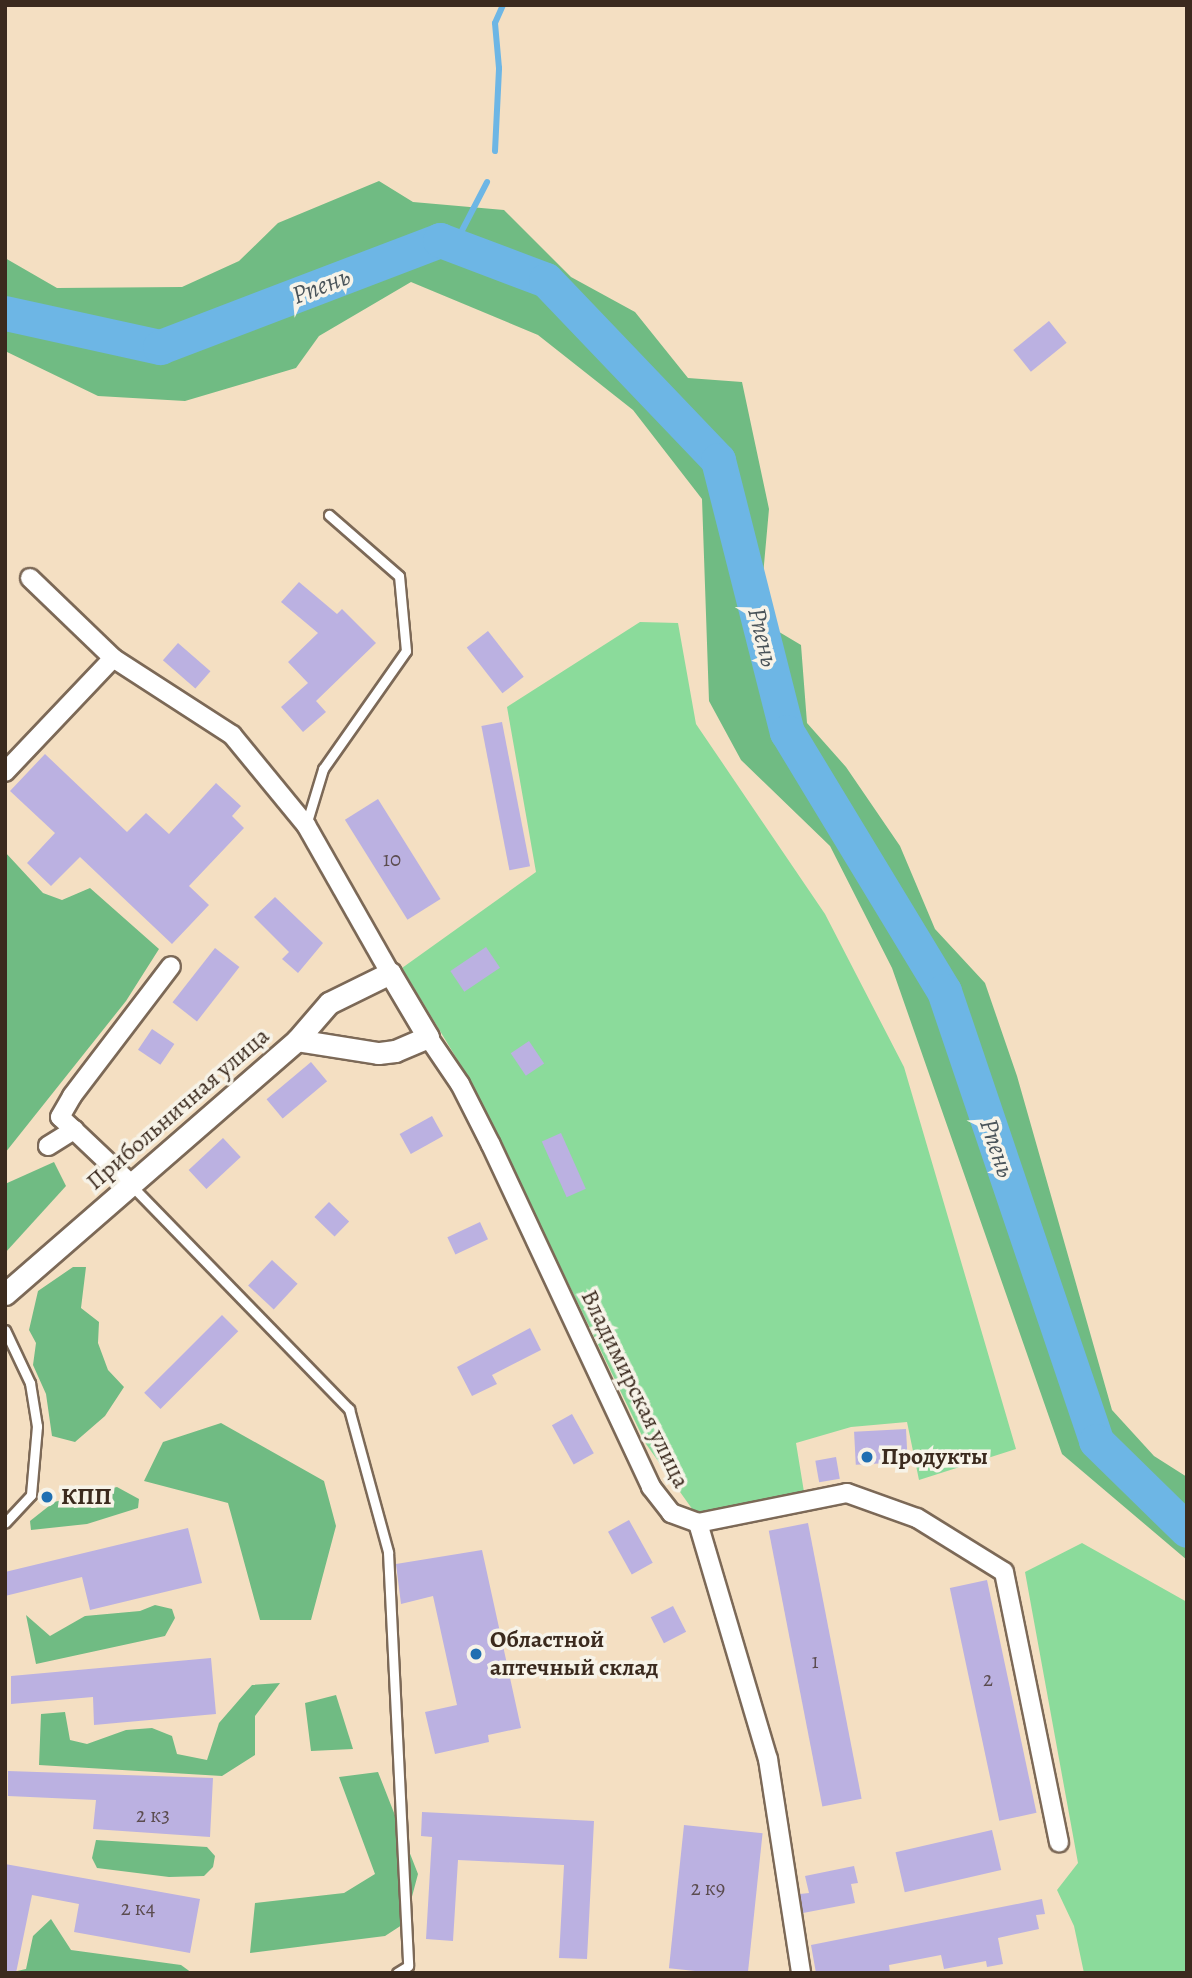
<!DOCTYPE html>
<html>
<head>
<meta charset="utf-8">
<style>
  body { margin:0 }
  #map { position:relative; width:1192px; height:1978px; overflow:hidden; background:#f4dfc2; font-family:Alegreya,serif }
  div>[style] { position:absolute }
  .green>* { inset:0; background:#8bdb9b }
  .forest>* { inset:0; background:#70bb83 }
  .stream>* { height:6px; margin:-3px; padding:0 3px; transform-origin:3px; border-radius:3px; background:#6db6e5 }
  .river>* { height:35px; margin:-17.5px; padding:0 17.5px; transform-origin:17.5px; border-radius:17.5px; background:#6db6e5 }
  .building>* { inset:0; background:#bbb1e1; transform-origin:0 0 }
  .roads { filter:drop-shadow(2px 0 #7c6957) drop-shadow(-2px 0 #7c6957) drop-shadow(0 2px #7c6957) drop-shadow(0 -2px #7c6957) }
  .service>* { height:9px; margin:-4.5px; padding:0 4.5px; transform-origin:4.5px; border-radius:4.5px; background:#fff }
  .minor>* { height:18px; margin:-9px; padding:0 9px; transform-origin:9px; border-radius:9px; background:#fff }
  .tertiary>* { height:21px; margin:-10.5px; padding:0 10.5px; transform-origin:10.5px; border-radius:10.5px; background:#fff }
  .dots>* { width:19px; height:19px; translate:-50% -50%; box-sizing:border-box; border:4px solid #f7f3e8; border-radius:50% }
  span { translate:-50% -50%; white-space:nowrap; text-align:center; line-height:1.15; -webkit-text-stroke:7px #f7f3e8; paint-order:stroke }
  .number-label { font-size:21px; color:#5b4c4f }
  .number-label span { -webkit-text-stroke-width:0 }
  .street-label { font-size:24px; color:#3b2a1e }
  .poi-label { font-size:24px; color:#3b2a1e; font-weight:700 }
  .left { translate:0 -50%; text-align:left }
  .water-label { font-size:26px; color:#4a545a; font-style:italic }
  .frame { position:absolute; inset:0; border:7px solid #3b2a1e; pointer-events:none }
</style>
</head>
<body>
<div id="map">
  <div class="green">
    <div style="clip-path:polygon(640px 622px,678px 623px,696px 724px,825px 914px,904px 1067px,1016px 1449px,919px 1480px,907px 1422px,851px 1427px,796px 1443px,804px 1492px,695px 1513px,646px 1444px,472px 1084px,402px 968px,536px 872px,507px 707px)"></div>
    <div style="clip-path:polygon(1082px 1543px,1187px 1602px,1187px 1973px,1084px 1973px,1074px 1926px,1057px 1890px,1078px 1863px,1025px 1572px)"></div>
  </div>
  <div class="forest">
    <div style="clip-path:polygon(379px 181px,413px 202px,504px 210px,571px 277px,635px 312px,688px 378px,742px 382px,769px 509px,759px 620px,801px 645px,807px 723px,846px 767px,900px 846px,935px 929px,985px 983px,1017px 1076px,1112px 1410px,1154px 1456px,1187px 1477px,1187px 1560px,1062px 1454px,892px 968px,830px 846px,741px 760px,709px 701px,702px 499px,633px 410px,538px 335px,411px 282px,319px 336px,296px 368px,185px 401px,98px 396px,5px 351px,5px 258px,57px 288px,182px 287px,239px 261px,278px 223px)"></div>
    <div style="clip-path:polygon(5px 852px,43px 893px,62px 900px,90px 888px,159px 949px,126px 1001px,5px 1153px)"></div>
    <div style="clip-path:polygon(54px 1162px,66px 1186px,5px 1253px,5px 1184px)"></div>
    <div style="clip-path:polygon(73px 1267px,86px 1267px,81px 1308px,99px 1322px,98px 1343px,108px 1370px,124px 1387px,105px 1416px,75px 1442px,52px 1436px,46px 1394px,33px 1365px,36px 1343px,29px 1330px,38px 1291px)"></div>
    <div style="clip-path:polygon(221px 1423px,324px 1481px,336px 1526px,311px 1620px,260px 1620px,228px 1503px,144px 1481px,163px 1442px)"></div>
    <div style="clip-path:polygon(117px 1487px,139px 1499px,138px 1508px,87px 1524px,31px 1530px,30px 1521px,54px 1502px)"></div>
    <div style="clip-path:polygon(155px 1605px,172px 1609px,175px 1618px,165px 1636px,36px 1664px,26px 1615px,50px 1636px,85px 1616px,140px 1611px)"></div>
    <div style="clip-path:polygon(280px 1683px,255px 1716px,255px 1755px,222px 1776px,39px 1765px,41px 1714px,65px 1712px,70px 1740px,87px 1744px,126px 1730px,152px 1728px,172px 1736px,177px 1754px,207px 1760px,219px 1723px,252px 1685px)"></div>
    <div style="clip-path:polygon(336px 1695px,353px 1749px,311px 1751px,305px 1703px)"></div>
    <div style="clip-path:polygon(378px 1772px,418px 1874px,405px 1923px,385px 1936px,250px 1953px,255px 1903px,344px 1893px,375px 1874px,339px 1777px)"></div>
    <div style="clip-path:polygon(96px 1840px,207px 1847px,215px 1856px,213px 1867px,204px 1876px,169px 1877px,97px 1868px,92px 1858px)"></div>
    <div style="clip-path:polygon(51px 1919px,71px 1950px,181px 1965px,192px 1973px,8px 1973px,26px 1969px,33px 1936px)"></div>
  </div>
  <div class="stream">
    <div style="left:495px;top:151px;width:83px;rotate:-87.2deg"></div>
    <div style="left:499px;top:68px;width:45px;rotate:-95.1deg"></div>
    <div style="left:495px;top:23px;width:20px;rotate:-66deg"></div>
    <div style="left:454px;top:246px;width:72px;rotate:-62.7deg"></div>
  </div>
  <div class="river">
    <div style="left:5px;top:313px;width:159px;rotate:12.4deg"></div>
    <div style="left:160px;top:347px;width:300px;rotate:-20.9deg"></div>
    <div style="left:440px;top:240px;width:113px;rotate:20.7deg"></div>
    <div style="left:546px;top:280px;width:249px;rotate:46.3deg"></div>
    <div style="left:718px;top:460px;width:281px;rotate:75.8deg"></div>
    <div style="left:787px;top:732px;width:303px;rotate:58.8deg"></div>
    <div style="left:944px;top:991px;width:475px;rotate:71.3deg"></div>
    <div style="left:1096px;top:1441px;width:127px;rotate:44.4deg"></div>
  </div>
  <div class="building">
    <div style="left:1049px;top:321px;width:28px;height:46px;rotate:51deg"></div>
    <div style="clip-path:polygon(299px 582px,337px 614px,342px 609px,376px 643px,316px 701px,326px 712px,303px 732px,281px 707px,308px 683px,288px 662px,318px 633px,281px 602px)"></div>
    <div style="left:488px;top:631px;width:58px;height:27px;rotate:52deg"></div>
    <div style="left:178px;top:643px;width:43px;height:23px;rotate:41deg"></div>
    <div style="left:502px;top:722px;width:147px;height:21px;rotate:79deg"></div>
    <div style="clip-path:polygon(45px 754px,127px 832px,146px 813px,169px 834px,216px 783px,241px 806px,232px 816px,244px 828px,189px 886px,209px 905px,172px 944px,80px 857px,51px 886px,27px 863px,55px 833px,10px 791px)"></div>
    <div style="left:378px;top:799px;width:118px;height:39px;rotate:58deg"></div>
    <div style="clip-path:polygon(275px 897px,323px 943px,298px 973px,282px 959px,289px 952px,254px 917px)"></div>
    <div style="left:486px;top:947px;width:25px;height:43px;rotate:56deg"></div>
    <div style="left:215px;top:948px;width:31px;height:69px;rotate:38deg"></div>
    <div style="left:152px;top:1029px;width:27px;height:25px;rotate:34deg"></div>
    <div style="left:529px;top:1041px;width:27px;height:22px;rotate:56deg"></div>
    <div style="left:311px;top:1062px;width:25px;height:58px;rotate:50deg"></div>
    <div style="left:432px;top:1116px;width:23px;height:37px;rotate:61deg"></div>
    <div style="left:561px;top:1133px;width:61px;height:21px;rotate:66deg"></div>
    <div style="left:223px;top:1138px;width:26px;height:47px;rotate:47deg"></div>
    <div style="left:329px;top:1202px;width:28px;height:21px;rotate:44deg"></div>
    <div style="left:480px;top:1222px;width:19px;height:36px;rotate:65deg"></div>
    <div style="left:272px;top:1260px;width:35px;height:35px;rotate:43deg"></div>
    <div style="left:222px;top:1315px;width:23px;height:110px;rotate:45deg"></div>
    <div style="clip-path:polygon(530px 1328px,541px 1350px,492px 1375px,497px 1384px,472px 1396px,457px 1367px)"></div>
    <div style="left:572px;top:1414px;width:45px;height:23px;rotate:61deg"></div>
    <div style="left:906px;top:1429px;width:33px;height:52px;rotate:87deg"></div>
    <div style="left:836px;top:1457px;width:22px;height:21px;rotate:80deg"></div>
    <div style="left:629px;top:1520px;width:49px;height:24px;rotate:61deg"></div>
    <div style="left:808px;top:1523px;width:281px;height:40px;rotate:79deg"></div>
    <div style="clip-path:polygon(188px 1528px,202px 1583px,90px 1610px,82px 1577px,5px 1596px,5px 1572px)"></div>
    <div style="clip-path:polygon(482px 1550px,521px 1728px,488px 1735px,489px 1742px,435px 1754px,425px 1712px,457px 1705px,433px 1596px,401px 1604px,396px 1564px)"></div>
    <div style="left:987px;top:1580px;width:238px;height:38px;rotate:78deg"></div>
    <div style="left:673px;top:1606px;width:29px;height:25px;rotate:63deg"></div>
    <div style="clip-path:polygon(211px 1658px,216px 1714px,94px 1725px,93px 1697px,11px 1704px,11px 1676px)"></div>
    <div style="clip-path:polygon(8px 1771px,213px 1778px,210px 1837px,93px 1829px,96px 1800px,8px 1796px)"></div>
    <div style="clip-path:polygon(422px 1812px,594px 1821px,587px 1959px,559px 1958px,564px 1865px,458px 1860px,453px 1941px,426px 1939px,432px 1837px,421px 1836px)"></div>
    <div style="left:684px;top:1825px;width:79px;height:144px;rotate:6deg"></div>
    <div style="left:992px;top:1830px;width:41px;height:99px;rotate:77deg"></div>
    <div style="clip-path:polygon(5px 1864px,200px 1899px,190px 1953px,74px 1932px,79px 1904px,32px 1895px,16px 1973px,5px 1973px)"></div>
    <div style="clip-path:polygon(854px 1866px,858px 1883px,851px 1884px,855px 1903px,803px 1913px,800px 1894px,809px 1893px,805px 1876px)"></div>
    <div style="clip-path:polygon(1042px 1899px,1045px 1914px,1036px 1915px,1039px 1929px,998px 1938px,1003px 1964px,987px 1967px,986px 1961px,944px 1969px,941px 1955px,889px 1965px,890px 1973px,816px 1973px,811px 1945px)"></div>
  </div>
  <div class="roads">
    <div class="service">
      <div style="left:306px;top:825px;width:59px;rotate:-73.1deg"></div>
      <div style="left:323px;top:769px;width:144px;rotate:-54.9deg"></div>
      <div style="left:406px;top:651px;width:75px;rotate:-95.3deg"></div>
      <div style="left:399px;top:576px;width:93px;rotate:-138.9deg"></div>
      <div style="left:131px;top:1185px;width:313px;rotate:45.8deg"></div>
      <div style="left:349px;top:1409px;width:148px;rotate:74.7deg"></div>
      <div style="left:388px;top:1552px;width:414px;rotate:87.2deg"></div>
      <div style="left:408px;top:1966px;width:13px;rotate:148deg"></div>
      <div style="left:5px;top:1330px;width:59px;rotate:64.7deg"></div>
      <div style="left:30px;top:1383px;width:44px;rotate:80.8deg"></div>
      <div style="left:37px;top:1426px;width:69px;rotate:95deg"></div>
      <div style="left:31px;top:1495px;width:38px;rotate:133deg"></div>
    </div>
    <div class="minor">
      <div style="left:30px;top:578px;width:115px;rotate:43.9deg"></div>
      <div style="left:113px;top:658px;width:142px;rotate:32.9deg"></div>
      <div style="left:232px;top:735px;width:117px;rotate:50.6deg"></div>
      <div style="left:306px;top:825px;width:170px;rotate:60.4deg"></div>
      <div style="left:5px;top:772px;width:157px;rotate:-46.5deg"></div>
      <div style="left:428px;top:1037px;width:57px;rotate:55.8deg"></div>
      <div style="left:460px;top:1084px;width:68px;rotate:63.1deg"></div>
      <div style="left:491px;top:1145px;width:378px;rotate:64.9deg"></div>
      <div style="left:651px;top:1487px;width:33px;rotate:52deg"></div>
      <div style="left:671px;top:1513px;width:29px;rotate:20deg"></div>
      <div style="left:74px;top:1130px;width:19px;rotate:-137deg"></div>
      <div style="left:60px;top:1117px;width:24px;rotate:-60deg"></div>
      <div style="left:72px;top:1096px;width:163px;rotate:-52.7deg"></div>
      <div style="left:48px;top:1146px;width:31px;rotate:-32deg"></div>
      <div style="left:74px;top:1130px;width:79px;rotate:43.5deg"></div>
      <div style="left:698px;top:1523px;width:152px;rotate:-11.4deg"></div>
      <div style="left:847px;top:1493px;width:74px;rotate:19.7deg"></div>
      <div style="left:917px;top:1518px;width:102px;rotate:31.8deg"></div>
      <div style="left:1004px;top:1572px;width:276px;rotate:78.5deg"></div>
      <div style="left:698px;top:1523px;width:246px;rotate:73.5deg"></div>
      <div style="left:768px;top:1759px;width:217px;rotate:81.2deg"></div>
    </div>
    <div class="tertiary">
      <div style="left:5px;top:1294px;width:387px;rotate:-41deg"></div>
      <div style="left:297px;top:1040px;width:49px;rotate:-49.1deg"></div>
      <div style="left:329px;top:1003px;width:68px;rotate:-26.2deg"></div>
      <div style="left:390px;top:973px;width:74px;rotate:59.3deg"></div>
      <div style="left:428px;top:1037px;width:36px;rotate:157deg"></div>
      <div style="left:395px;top:1051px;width:17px;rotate:173deg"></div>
      <div style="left:378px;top:1053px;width:82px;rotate:-170.9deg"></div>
    </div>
  </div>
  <div class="dots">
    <div style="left:867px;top:1457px;background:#1f6fb2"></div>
    <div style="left:47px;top:1497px;background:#1f6fb2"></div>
    <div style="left:476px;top:1654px;background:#1f6fb2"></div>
  </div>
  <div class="number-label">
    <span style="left:392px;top:859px">10</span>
    <span style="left:815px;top:1661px">1</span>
    <span style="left:988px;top:1679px">2</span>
    <span style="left:153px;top:1815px">2 к3</span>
    <span style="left:708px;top:1888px">2 к9</span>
    <span style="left:138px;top:1908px">2 к4</span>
  </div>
  <div class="street-label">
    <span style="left:178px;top:1109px;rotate:-41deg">Прибольничная улица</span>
    <span style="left:635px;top:1389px;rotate:64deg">Владимирская улица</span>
  </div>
  <div class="poi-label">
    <span class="left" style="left:881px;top:1457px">Продукты</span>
    <span class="left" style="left:61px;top:1497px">КПП</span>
    <span class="left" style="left:490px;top:1654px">Областной<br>аптечный склад</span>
  </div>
  <div class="water-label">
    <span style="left:321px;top:286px;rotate:-21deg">Рпень</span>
    <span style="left:763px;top:637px;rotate:76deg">Рпень</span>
    <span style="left:997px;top:1148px;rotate:71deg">Рпень</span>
  </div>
  <div class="frame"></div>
</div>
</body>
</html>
